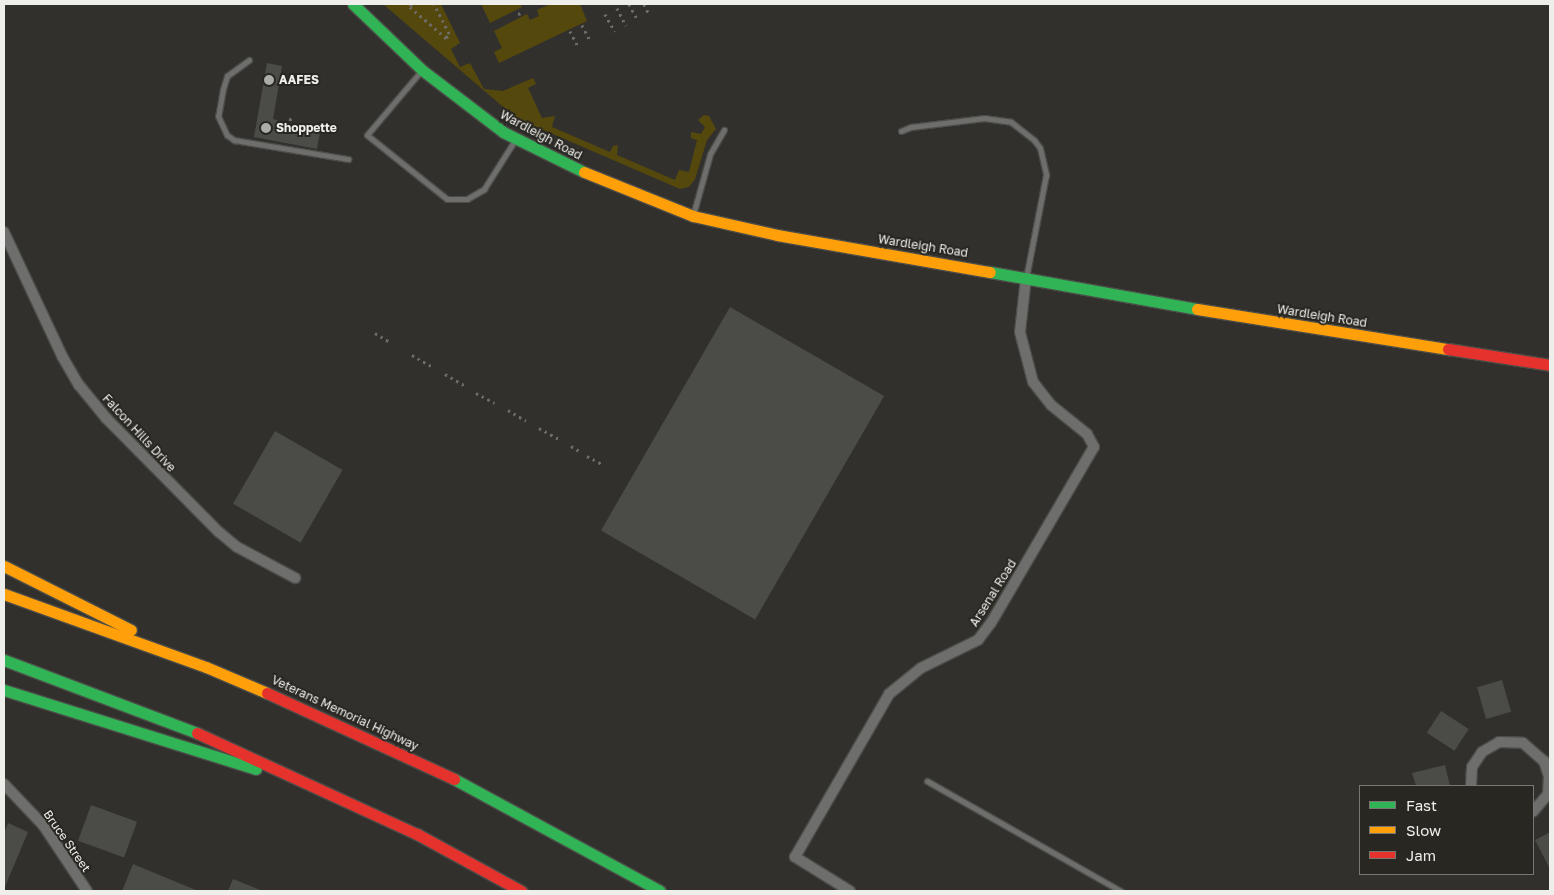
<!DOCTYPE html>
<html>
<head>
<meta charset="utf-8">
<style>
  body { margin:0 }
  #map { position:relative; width:1554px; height:895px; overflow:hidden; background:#32302d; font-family:"Golos Text",sans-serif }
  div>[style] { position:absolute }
  .green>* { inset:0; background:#55480d }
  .building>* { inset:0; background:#4b4b48; transform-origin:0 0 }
  .path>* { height:2.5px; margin-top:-1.25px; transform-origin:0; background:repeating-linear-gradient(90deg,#6e6c69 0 2.5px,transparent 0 6.5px) }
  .roads { filter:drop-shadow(1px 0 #4c4c48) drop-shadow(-1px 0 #4c4c48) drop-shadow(0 1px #4c4c48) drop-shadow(0 -1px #4c4c48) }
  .lane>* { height:5px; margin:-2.5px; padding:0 2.5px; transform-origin:2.5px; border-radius:2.5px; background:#6e6e6c }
  .street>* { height:10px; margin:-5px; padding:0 5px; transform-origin:5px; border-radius:5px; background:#6e6e6c }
  .fast>* { height:11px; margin:-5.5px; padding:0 5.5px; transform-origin:5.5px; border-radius:5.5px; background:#30b455 }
  .slow>* { height:11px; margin:-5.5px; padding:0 5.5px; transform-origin:5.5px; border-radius:5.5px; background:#ff9f0a }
  .jam>* { height:11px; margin:-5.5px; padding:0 5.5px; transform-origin:5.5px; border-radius:5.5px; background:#e5322d }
  .dots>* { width:14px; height:14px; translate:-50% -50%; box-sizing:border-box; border:2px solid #292722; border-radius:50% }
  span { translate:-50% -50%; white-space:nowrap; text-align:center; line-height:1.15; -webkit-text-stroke:4px #292722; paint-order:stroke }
  .poi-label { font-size:12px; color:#eeeeea; font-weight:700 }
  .left { translate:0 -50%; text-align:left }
  .street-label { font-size:12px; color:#eeeeea }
  .frame { position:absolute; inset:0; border:5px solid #eeeeea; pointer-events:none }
  .legend { position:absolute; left:1359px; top:785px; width:175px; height:90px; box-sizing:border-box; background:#292722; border:1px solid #787772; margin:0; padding:6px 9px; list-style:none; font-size:15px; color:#eeeeea }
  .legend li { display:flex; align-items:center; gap:10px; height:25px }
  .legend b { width:25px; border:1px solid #787772 }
</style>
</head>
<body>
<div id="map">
  <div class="green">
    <div style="clip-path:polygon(383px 4px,441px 4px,460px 43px,451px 49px,460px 67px,470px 63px,484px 89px,503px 91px,533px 78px,536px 84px,528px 88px,542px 118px,555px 116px,552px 127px,610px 152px,613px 146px,618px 145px,617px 155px,675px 180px,679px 170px,689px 172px,697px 140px,691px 138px,691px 132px,701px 134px,705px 127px,698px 120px,704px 115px,709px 116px,716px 129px,707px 140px,695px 179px,689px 187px,680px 189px,516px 118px)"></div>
    <div style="clip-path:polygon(481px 4px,520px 4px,522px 7px,490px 23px)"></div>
    <div style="clip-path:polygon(550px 4px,580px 4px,587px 21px,499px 63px,494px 52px,502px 48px,494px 31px,527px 14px,530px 20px,539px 16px,537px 10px)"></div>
  </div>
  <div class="building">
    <div style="clip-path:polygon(267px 63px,282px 66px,273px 119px,277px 120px,277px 125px,320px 132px,317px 149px,254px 137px)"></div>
    <div style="left:730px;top:307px;width:178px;height:258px;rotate:30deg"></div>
    <div style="left:275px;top:431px;width:78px;height:84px;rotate:30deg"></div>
    <div style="left:1502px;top:680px;width:33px;height:26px;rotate:74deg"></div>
    <div style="left:1441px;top:711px;width:33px;height:26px;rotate:33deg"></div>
    <div style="clip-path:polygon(1445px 765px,1450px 786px,1416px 786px,1412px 773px)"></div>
    <div style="left:91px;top:805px;width:49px;height:38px;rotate:20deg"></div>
    <div style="clip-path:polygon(8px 823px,28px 832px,4px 889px,4px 833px)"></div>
    <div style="clip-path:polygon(1550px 832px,1550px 869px,1535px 840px)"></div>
    <div style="clip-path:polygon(133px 864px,198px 891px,122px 891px)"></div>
    <div style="clip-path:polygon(233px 879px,263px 891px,228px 891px)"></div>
  </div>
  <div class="path">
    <div style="left:412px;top:4px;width:4px;rotate:124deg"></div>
    <div style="left:410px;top:7px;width:48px;rotate:40.7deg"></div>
    <div style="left:446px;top:38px;width:5px;rotate:-53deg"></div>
    <div style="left:449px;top:34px;width:34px;rotate:-117deg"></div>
    <div style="left:629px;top:4px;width:18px;rotate:61deg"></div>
    <div style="left:644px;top:4px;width:11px;rotate:63deg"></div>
    <div style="left:617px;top:8px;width:20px;rotate:63deg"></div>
    <div style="left:518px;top:14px;width:3px;rotate:-18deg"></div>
    <div style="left:605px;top:14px;width:20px;rotate:60deg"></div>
    <div style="left:582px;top:25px;width:19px;rotate:62deg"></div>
    <div style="left:570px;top:31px;width:19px;rotate:62deg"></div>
    <div style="left:289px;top:127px;width:12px;rotate:-81deg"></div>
    <div style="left:375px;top:333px;width:17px;rotate:31deg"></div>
    <div style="left:412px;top:355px;width:22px;rotate:30deg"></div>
    <div style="left:445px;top:374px;width:22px;rotate:30deg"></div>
    <div style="left:476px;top:393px;width:21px;rotate:28deg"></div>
    <div style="left:508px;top:410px;width:21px;rotate:31deg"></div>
    <div style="left:539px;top:428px;width:23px;rotate:29deg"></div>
    <div style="left:571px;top:446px;width:12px;rotate:31deg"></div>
    <div style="left:587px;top:456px;width:19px;rotate:28deg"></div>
  </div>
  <div class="roads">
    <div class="lane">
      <div style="left:249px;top:60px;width:27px;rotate:144deg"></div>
      <div style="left:227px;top:76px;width:14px;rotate:107deg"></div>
      <div style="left:223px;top:89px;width:27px;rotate:100deg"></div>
      <div style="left:218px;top:116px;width:21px;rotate:65deg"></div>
      <div style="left:227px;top:135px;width:9px;rotate:36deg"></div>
      <div style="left:234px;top:140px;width:116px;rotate:9.5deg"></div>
      <div style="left:421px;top:71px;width:84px;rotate:130.2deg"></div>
      <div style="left:367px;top:135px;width:102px;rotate:38.7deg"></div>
      <div style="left:447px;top:199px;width:20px"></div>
      <div style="left:467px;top:199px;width:20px;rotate:-30deg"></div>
      <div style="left:484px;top:189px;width:58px;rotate:-57.7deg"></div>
      <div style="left:901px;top:131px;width:11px;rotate:-22deg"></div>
      <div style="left:911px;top:127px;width:74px;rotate:-7deg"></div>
      <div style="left:984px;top:118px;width:27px;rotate:8deg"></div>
      <div style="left:1011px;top:122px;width:29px;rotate:38deg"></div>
      <div style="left:1034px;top:140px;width:10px;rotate:53deg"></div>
      <div style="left:1040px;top:148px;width:28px;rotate:77deg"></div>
      <div style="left:1046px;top:175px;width:105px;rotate:101deg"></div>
      <div style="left:693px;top:215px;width:63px;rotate:-74.4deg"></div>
      <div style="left:710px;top:154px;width:28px;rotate:-60deg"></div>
      <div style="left:927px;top:781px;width:223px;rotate:29.6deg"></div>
    </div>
    <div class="street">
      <div style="left:4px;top:232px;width:137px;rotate:64.9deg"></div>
      <div style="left:62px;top:356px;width:34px;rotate:60deg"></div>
      <div style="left:79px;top:385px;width:43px;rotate:50.7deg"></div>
      <div style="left:106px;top:418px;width:161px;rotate:45.3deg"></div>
      <div style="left:219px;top:532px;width:23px;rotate:40deg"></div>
      <div style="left:237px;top:547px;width:66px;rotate:28.1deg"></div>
      <div style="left:4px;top:784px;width:57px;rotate:46.4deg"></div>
      <div style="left:43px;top:825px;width:79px;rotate:56.3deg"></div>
      <div style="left:1471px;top:786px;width:19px;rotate:-87deg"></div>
      <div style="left:1472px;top:767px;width:18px;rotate:-56deg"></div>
      <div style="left:1482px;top:752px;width:20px;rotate:-30deg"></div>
      <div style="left:1499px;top:742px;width:24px;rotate:2deg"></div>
      <div style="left:1523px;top:743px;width:28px;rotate:41deg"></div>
      <div style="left:1544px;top:761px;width:16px;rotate:72deg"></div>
      <div style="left:1549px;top:776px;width:18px;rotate:93deg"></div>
      <div style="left:1548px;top:794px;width:23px;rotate:130deg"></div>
      <div style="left:850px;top:891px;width:65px;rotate:-148.3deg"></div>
      <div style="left:795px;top:857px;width:188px;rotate:-60deg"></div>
      <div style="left:889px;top:694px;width:41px;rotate:-39.1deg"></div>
      <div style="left:921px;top:668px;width:64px;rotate:-26.2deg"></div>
      <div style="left:978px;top:640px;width:21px;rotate:-53deg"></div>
      <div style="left:991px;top:623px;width:204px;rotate:-59.7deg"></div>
      <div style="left:1094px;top:447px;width:15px;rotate:-118deg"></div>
      <div style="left:1087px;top:434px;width:46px;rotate:-141.1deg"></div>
      <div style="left:1051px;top:405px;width:29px;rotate:-128deg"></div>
      <div style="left:1033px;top:382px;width:52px;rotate:-104.6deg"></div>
      <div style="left:1020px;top:332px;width:54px;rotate:-83.7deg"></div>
    </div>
    <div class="fast">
      <div style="left:353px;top:4px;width:95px;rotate:43.7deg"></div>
      <div style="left:422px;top:70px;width:102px;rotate:37.4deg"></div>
      <div style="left:503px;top:132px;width:90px;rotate:26.3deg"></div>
      <div style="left:990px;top:272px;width:210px;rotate:10.1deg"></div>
      <div style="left:4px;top:660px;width:206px;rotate:20.7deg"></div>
      <div style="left:4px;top:690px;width:264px;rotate:17.4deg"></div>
      <div style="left:454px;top:779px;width:234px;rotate:28.5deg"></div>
    </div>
    <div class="slow">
      <div style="left:584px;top:172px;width:118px;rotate:22deg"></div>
      <div style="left:693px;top:216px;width:86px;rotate:12.7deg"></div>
      <div style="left:777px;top:235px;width:216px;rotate:9.9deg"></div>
      <div style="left:1197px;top:309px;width:254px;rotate:9.1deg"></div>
      <div style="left:4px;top:566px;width:142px;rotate:26.7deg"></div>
      <div style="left:4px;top:594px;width:215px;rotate:19.9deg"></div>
      <div style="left:206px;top:667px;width:66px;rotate:23.1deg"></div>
    </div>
    <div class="jam">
      <div style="left:1448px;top:349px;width:103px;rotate:8.9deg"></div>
      <div style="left:267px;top:693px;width:206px;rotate:24.7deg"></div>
      <div style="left:197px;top:733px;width:242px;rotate:24.7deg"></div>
      <div style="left:417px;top:834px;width:119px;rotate:28.7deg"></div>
    </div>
  </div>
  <div class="dots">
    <div style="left:269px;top:80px;background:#acaca8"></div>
    <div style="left:266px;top:128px;background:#acaca8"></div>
  </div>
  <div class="poi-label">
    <span class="left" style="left:279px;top:80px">AAFES</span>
    <span class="left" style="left:276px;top:128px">Shoppette</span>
  </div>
  <div class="street-label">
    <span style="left:541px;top:135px;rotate:28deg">Wardleigh Road</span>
    <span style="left:923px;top:246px;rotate:9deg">Wardleigh Road</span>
    <span style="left:1322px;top:316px;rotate:9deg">Wardleigh Road</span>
    <span style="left:139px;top:433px;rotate:47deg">Falcon Hills Drive</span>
    <span style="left:993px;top:593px;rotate:-58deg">Arsenal Road</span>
    <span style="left:345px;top:713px;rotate:25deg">Veterans Memorial Highway</span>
    <span style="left:67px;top:841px;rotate:55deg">Bruce Street</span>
  </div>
  <div class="frame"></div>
  <ul class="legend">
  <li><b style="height:6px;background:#30b455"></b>Fast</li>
  <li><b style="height:6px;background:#ff9f0a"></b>Slow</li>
  <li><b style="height:6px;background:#e5322d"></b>Jam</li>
  </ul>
</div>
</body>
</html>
